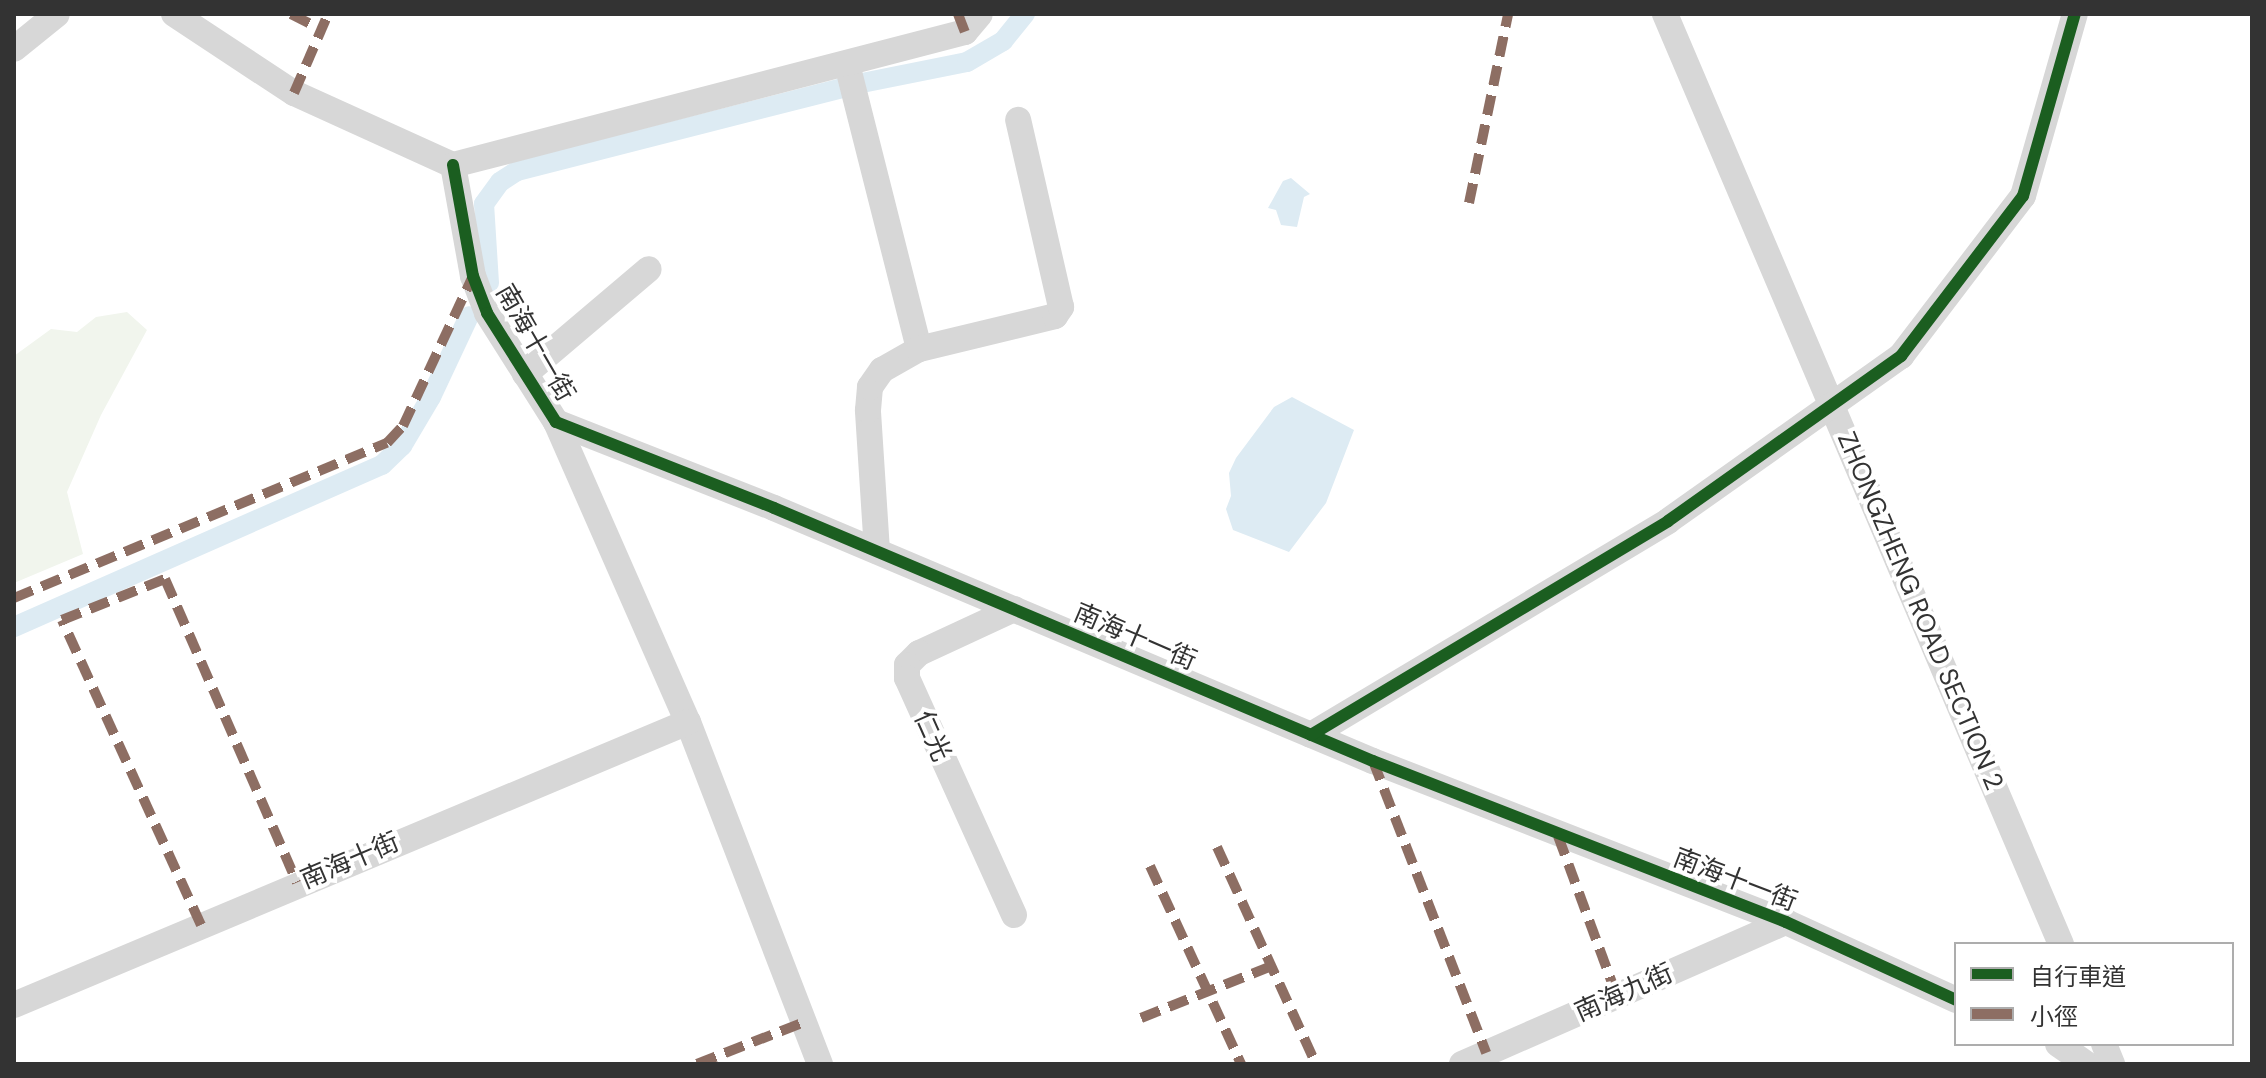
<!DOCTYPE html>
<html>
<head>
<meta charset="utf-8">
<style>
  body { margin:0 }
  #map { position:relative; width:2266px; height:1078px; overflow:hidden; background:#fff; font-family:"DM Sans","Noto Sans TC",sans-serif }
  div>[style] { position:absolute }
  .green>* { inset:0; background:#f1f5ed }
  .water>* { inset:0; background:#ddebf3 }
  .canal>* { height:20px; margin:-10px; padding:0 10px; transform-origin:10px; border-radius:10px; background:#ddebf3 }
  .minor>* { height:26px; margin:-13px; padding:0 13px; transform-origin:13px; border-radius:13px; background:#d7d7d7 }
  .quiet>* { height:10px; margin-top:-5px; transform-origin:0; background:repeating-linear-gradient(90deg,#8d6e63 0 20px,transparent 0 30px) }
  .cycleway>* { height:12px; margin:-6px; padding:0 6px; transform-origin:6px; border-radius:6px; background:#1b5e20 }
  span { translate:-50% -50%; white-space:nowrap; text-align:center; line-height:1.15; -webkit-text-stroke:8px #fff; paint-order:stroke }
  .street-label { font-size:26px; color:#333 }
  .frame { position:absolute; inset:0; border:16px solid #333; pointer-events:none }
  .legend { position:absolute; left:1954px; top:942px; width:280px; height:104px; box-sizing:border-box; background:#fff; border:2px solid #adadad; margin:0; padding:10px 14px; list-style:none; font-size:24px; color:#333 }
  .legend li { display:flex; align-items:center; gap:16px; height:40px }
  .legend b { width:40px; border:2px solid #adadad }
</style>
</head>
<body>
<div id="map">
  <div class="green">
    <div style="clip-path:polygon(127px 312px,147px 330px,101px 415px,67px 492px,83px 554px,14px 583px,14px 356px,51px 329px,77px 332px,96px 317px)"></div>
  </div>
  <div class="water">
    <div style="clip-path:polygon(1291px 178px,1310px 194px,1304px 197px,1297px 227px,1281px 225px,1276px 210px,1268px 208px,1283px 181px)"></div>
    <div style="clip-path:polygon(1292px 397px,1354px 430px,1326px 503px,1289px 552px,1233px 530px,1226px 509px,1231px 496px,1229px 473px,1236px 458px,1274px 407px)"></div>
  </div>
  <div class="canal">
    <div style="left:862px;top:83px;width:107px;rotate:-11.3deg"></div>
    <div style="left:967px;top:62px;width:42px;rotate:-30.3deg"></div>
    <div style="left:1003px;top:41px;width:35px;rotate:-51deg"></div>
    <div style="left:489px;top:283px;width:79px;rotate:-93.6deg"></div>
    <div style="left:484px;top:204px;width:27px;rotate:-54deg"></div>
    <div style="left:500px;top:182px;width:20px;rotate:-33deg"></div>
    <div style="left:517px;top:171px;width:341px;rotate:-14.3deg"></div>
    <div style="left:14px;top:627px;width:402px;rotate:-23.8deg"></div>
    <div style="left:382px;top:465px;width:28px;rotate:-44deg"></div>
    <div style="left:402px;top:446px;width:57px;rotate:-59.4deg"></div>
    <div style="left:431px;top:397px;width:89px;rotate:-64.9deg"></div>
  </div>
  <div class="minor">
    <div style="left:174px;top:14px;width:144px;rotate:33.4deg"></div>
    <div style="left:294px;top:93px;width:175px;rotate:24.4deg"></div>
    <div style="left:1665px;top:14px;width:1011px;rotate:66.94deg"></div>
    <div style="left:14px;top:49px;width:55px;rotate:-39.1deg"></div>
    <div style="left:847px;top:64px;width:294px;rotate:75.8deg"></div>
    <div style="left:453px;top:165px;width:113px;rotate:79.8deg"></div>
    <div style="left:473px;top:276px;width:40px;rotate:69deg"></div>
    <div style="left:487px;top:313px;width:129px;rotate:57.7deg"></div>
    <div style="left:556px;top:422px;width:234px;rotate:21.5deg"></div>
    <div style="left:774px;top:508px;width:650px;rotate:22.9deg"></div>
    <div style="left:1373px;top:761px;width:443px;rotate:21.3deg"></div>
    <div style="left:1786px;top:922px;width:187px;rotate:24.6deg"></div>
    <div style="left:453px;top:165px;width:529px;rotate:-14.56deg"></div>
    <div style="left:965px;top:32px;width:23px;rotate:-50deg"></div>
    <div style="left:525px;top:374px;width:162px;rotate:-40.3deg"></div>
    <div style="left:556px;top:422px;width:328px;rotate:66.3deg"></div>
    <div style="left:688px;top:722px;width:367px;rotate:68.9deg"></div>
    <div style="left:877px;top:551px;width:141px;rotate:-93.7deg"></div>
    <div style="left:868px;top:410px;width:23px;rotate:-85deg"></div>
    <div style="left:870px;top:387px;width:21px;rotate:-55deg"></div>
    <div style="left:882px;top:370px;width:43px;rotate:-29.6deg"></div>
    <div style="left:919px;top:349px;width:140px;rotate:-13.6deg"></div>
    <div style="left:1055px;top:316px;width:11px;rotate:-56deg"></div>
    <div style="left:1061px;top:307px;width:192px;rotate:-102.9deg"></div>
    <div style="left:1014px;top:609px;width:105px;rotate:155.1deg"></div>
    <div style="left:919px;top:653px;width:17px;rotate:135deg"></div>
    <div style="left:907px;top:665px;width:13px;rotate:90deg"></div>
    <div style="left:907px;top:678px;width:260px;rotate:65.7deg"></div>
    <div style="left:1311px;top:735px;width:416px;rotate:-30.9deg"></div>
    <div style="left:1668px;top:521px;width:286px;rotate:-35.3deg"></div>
    <div style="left:1901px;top:356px;width:201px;rotate:-52.7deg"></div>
    <div style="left:2023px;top:196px;width:189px;rotate:-74.1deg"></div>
    <div style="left:14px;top:1005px;width:731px;rotate:-22.78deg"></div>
    <div style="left:2058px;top:1044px;width:35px;rotate:35deg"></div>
    <div style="left:2104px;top:1044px;width:22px;rotate:68deg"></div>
    <div style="left:1462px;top:1064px;width:354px;rotate:-23.7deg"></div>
  </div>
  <div class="quiet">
    <div style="left:291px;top:14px;width:36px;rotate:27deg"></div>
    <div style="left:958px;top:14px;width:19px;rotate:69deg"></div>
    <div style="left:294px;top:93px;width:86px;rotate:-66.7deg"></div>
    <div style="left:1469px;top:203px;width:193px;rotate:-78.3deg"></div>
    <div style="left:14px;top:598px;width:404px;rotate:-22.6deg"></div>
    <div style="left:387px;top:443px;width:23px;rotate:-47deg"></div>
    <div style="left:403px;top:426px;width:166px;rotate:-65deg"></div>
    <div style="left:1373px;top:761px;width:313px;rotate:68.8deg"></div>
    <div style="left:1558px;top:836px;width:171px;rotate:69.8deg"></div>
    <div style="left:1217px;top:847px;width:239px;rotate:65.5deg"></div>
    <div style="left:1150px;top:866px;width:218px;rotate:65.3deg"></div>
    <div style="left:201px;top:925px;width:335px;rotate:-114.5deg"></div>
    <div style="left:62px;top:620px;width:111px;rotate:-21.7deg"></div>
    <div style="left:165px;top:579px;width:331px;rotate:66.5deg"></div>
    <div style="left:1141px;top:1018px;width:143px;rotate:-21.7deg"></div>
    <div style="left:697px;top:1064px;width:115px;rotate:-21.4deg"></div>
  </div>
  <div class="cycleway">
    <div style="left:453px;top:165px;width:113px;rotate:79.8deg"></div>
    <div style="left:473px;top:276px;width:40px;rotate:69deg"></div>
    <div style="left:487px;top:313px;width:129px;rotate:57.7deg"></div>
    <div style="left:556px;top:422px;width:234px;rotate:21.5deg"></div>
    <div style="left:774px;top:508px;width:650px;rotate:22.9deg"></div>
    <div style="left:1373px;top:761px;width:443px;rotate:21.3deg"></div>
    <div style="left:1786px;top:922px;width:187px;rotate:24.6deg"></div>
    <div style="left:1311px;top:735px;width:416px;rotate:-30.9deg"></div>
    <div style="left:1668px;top:521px;width:286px;rotate:-35.3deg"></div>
    <div style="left:1901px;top:356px;width:201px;rotate:-52.7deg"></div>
    <div style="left:2023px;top:196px;width:189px;rotate:-74.1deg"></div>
  </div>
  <div class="street-label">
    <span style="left:535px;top:343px;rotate:60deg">南海十一街</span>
    <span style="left:1920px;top:611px;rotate:67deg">ZHONGZHENG ROAD SECTION 2</span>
    <span style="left:1135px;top:637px;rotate:23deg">南海十一街</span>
    <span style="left:932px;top:736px;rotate:66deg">仁光</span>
    <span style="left:350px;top:861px;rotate:-23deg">南海十街</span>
    <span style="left:1735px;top:880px;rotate:21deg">南海十一街</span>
    <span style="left:1624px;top:993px;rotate:-24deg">南海九街</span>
  </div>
  <div class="frame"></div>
  <ul class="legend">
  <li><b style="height:10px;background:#1b5e20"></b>自行車道</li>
  <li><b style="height:10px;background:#8d6e63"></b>小徑</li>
  </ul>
</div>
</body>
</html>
